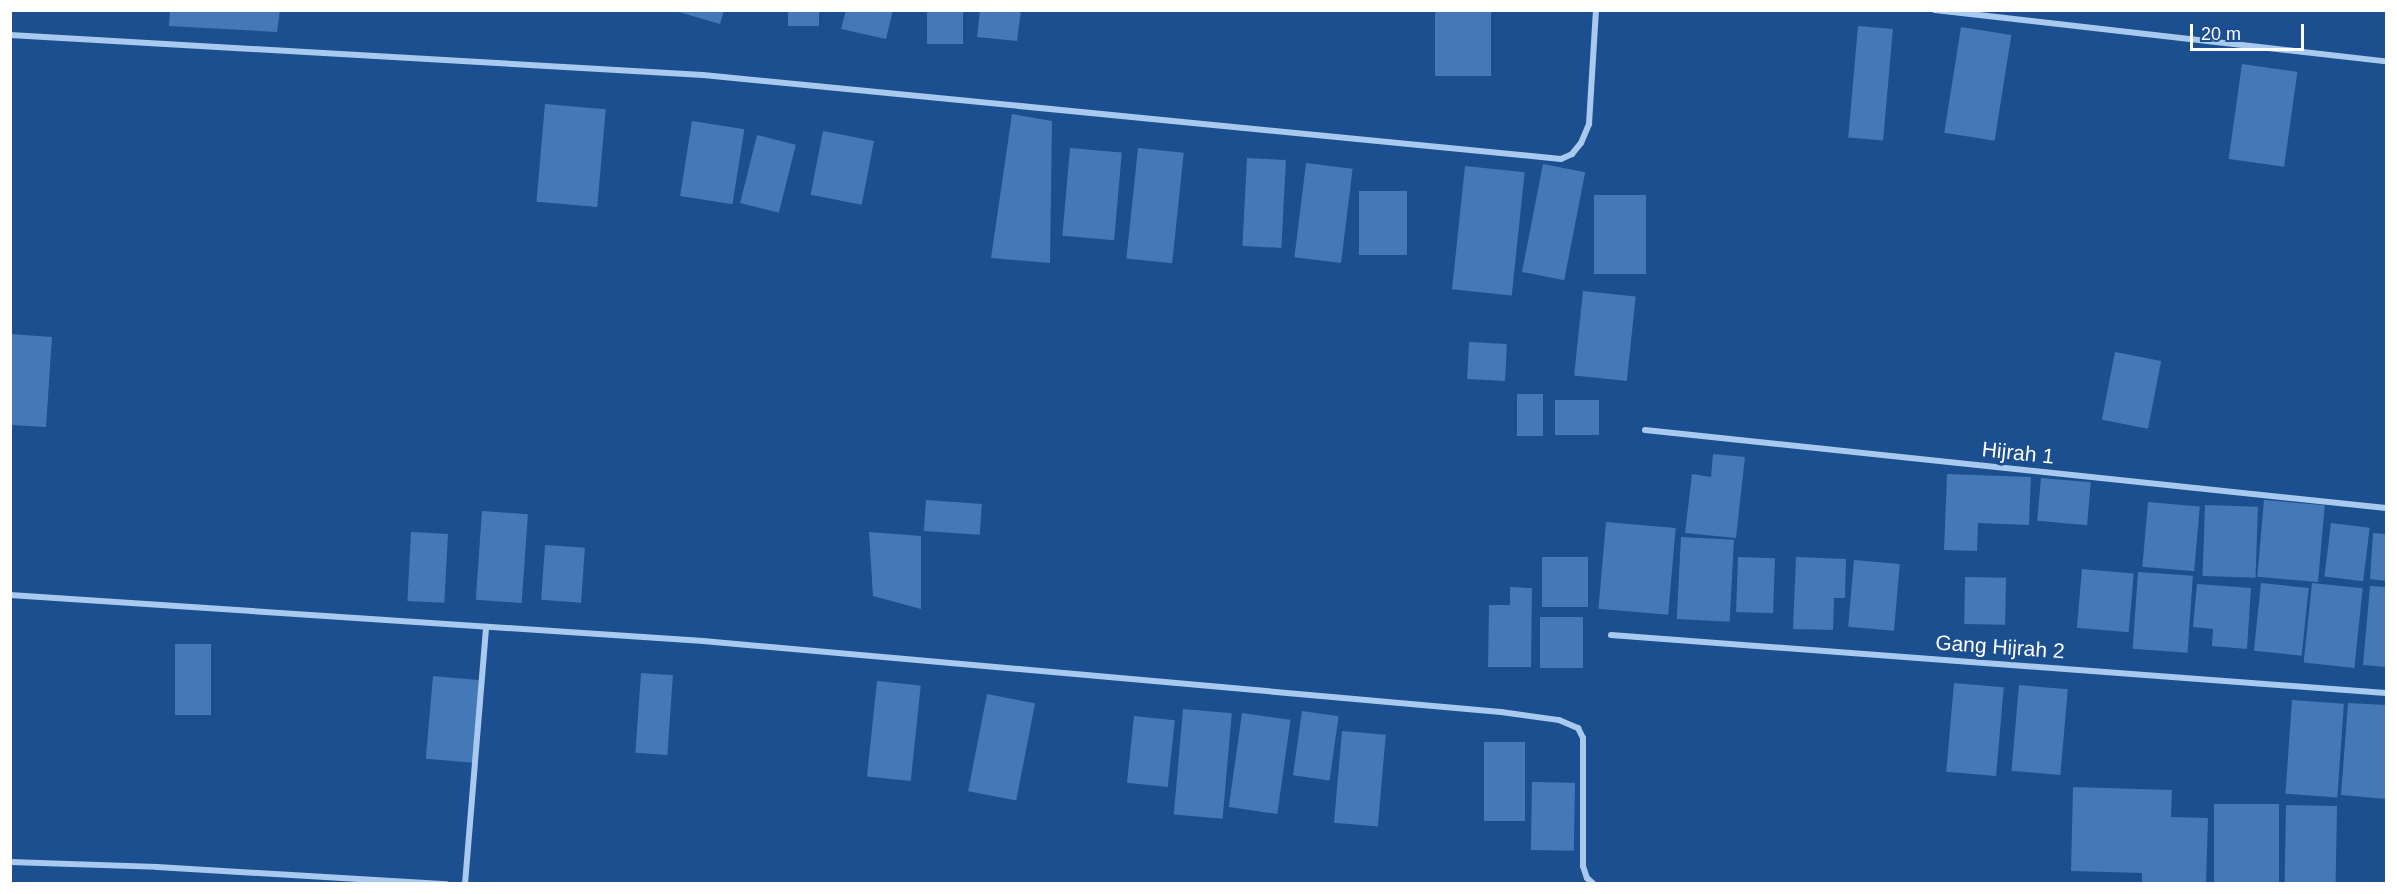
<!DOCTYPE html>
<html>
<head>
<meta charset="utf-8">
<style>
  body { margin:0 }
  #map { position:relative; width:2397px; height:894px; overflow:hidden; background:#1b4f8f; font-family:Helvetica,sans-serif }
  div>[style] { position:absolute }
  .building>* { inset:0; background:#4478b7; transform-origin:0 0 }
  .minor>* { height:6px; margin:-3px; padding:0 3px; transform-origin:3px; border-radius:3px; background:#a9c9ee }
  span { translate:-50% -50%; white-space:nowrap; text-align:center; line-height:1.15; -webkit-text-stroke:6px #1b4f8f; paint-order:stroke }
  .street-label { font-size:21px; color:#fff }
  .frame { position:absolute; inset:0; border:12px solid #fff; pointer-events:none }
  .scale { position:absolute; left:2190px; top:24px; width:114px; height:27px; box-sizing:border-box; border:3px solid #fff; border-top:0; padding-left:8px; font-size:18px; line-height:21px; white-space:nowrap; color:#fff; -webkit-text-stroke:4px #1b4f8f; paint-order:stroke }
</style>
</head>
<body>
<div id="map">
  <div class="building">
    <div style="clip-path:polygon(170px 10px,280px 10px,277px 32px,169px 26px)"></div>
    <div style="clip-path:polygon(672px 10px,724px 10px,720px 24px)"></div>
    <div style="left:788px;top:10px;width:31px;height:16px"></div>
    <div style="clip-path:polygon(846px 10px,893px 10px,886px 39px,841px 29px)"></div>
    <div style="left:927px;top:10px;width:36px;height:34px"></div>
    <div style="clip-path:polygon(980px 10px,1021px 10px,1017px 41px,977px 37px)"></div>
    <div style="left:1435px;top:10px;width:56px;height:66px"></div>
    <div style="left:1858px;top:26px;width:35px;height:112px;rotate:5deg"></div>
    <div style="left:1961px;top:27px;width:51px;height:107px;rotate:9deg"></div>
    <div style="left:2242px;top:64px;width:56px;height:96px;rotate:8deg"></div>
    <div style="left:545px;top:104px;width:61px;height:98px;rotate:5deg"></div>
    <div style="clip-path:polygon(1012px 114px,1052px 121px,1050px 263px,991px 258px)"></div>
    <div style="left:692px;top:121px;width:53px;height:76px;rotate:9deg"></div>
    <div style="left:823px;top:131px;width:52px;height:65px;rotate:11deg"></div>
    <div style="left:757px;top:135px;width:40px;height:70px;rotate:14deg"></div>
    <div style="left:1070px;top:148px;width:52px;height:88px;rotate:5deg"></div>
    <div style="left:1138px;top:148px;width:46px;height:111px;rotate:6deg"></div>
    <div style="left:1247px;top:158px;width:39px;height:88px;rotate:3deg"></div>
    <div style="left:1306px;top:163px;width:47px;height:95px;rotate:7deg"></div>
    <div style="left:1543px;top:164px;width:43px;height:110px;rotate:11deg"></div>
    <div style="left:1465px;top:166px;width:60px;height:124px;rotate:6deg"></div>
    <div style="left:1359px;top:191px;width:48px;height:64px"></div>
    <div style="left:1594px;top:195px;width:52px;height:79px"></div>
    <div style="left:1583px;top:291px;width:53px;height:85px;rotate:6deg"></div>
    <div style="clip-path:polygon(10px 334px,52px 337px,46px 427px,10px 425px)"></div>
    <div style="left:1469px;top:342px;width:38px;height:37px;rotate:3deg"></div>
    <div style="left:2115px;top:352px;width:47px;height:69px;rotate:11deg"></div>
    <div style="left:1517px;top:394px;width:26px;height:42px"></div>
    <div style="left:1555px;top:400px;width:44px;height:35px"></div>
    <div style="clip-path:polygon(1713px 454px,1745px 457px,1736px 538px,1685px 533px,1692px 474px,1711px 477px)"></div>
    <div style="clip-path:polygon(1947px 474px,2031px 477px,2029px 525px,1978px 523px,1977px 551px,1944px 550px)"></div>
    <div style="left:2041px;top:478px;width:50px;height:43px;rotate:5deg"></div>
    <div style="left:926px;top:500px;width:56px;height:31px;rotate:4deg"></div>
    <div style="left:2264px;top:500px;width:61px;height:77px;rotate:5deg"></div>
    <div style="left:2148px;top:502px;width:52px;height:65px;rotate:5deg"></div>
    <div style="left:2205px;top:505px;width:53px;height:71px;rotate:2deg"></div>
    <div style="left:482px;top:511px;width:46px;height:89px;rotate:4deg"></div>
    <div style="left:1606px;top:522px;width:70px;height:87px;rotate:5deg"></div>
    <div style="left:2331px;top:523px;width:39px;height:54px;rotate:7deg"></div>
    <div style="left:411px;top:532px;width:37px;height:69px;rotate:3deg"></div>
    <div style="clip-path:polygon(869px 532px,921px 536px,921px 609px,873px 596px)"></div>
    <div style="clip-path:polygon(2373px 533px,2386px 534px,2386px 581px,2370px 579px)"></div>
    <div style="left:1681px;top:537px;width:53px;height:82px;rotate:3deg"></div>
    <div style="left:545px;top:545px;width:40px;height:55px;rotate:4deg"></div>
    <div style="left:1542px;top:557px;width:46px;height:50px"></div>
    <div style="left:1738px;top:557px;width:37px;height:55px;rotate:2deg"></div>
    <div style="clip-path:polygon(1796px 557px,1846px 559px,1845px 598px,1834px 598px,1833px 630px,1793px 629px)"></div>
    <div style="left:1854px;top:560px;width:46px;height:67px;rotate:5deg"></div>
    <div style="left:2082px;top:569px;width:52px;height:59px;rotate:5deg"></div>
    <div style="left:2138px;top:572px;width:55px;height:77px;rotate:4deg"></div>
    <div style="left:1965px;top:577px;width:41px;height:47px;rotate:1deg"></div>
    <div style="left:2261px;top:583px;width:48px;height:68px;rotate:6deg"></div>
    <div style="left:2312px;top:583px;width:51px;height:80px;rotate:6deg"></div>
    <div style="clip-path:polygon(2197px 584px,2251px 588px,2247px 649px,2212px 646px,2213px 629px,2193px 627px)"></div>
    <div style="clip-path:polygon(2370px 586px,2386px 587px,2386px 667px,2363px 665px)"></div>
    <div style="clip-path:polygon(1510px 587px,1532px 588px,1531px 667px,1488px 667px,1489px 605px,1510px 605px)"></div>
    <div style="left:1540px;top:617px;width:43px;height:51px"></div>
    <div style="left:175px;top:644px;width:36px;height:71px"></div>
    <div style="left:641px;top:673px;width:32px;height:80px;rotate:4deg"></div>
    <div style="left:433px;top:676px;width:48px;height:83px;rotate:5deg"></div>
    <div style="left:877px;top:681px;width:44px;height:96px;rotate:6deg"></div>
    <div style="left:1954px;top:683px;width:50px;height:89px;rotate:5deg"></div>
    <div style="left:2019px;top:685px;width:49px;height:86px;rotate:5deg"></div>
    <div style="left:987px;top:694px;width:49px;height:99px;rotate:11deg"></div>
    <div style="left:2292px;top:700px;width:52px;height:94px;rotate:4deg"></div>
    <div style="clip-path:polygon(2348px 703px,2386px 705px,2386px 799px,2341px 795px)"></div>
    <div style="left:1183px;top:709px;width:49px;height:106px;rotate:5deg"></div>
    <div style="left:1302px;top:711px;width:37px;height:65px;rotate:8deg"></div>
    <div style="left:1242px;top:713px;width:49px;height:95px;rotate:8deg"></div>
    <div style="left:1134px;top:716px;width:41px;height:67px;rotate:6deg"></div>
    <div style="left:1342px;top:731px;width:44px;height:92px;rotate:5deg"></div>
    <div style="left:1484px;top:742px;width:41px;height:79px"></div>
    <div style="left:1532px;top:782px;width:43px;height:68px;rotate:1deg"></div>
    <div style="clip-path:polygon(2073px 787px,2172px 790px,2171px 817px,2208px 818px,2206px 884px,2142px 884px,2142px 873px,2071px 871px)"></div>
    <div style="left:2214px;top:804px;width:65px;height:80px"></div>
    <div style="left:2286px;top:805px;width:51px;height:79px;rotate:1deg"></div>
  </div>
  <div class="minor">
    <div style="left:1935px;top:10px;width:454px;rotate:6.5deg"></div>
    <div style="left:10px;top:35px;width:694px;rotate:3.3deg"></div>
    <div style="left:703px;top:75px;width:862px;rotate:5.59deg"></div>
    <div style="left:1561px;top:159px;width:12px;rotate:-24deg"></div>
    <div style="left:1572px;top:154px;width:14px;rotate:-51deg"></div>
    <div style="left:1581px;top:143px;width:21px;rotate:-67deg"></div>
    <div style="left:1589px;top:124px;width:114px;rotate:-86.5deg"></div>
    <div style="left:1645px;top:430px;width:745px;rotate:6.01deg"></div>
    <div style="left:10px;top:595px;width:695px;rotate:3.8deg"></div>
    <div style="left:703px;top:641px;width:801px;rotate:5.08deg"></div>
    <div style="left:1501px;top:712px;width:59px;rotate:7.9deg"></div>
    <div style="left:1559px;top:720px;width:21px;rotate:23deg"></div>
    <div style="left:1578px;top:728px;width:11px;rotate:63deg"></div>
    <div style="left:1583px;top:738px;width:128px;rotate:90deg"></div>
    <div style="left:1583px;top:866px;width:13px;rotate:72deg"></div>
    <div style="left:1587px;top:878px;width:9px;rotate:41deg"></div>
    <div style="left:1611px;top:635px;width:777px;rotate:4.28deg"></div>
    <div style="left:10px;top:862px;width:147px;rotate:1.9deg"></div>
    <div style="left:157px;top:867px;width:290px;rotate:3.4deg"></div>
    <div style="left:465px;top:884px;width:258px;rotate:-85.3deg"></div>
  </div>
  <div class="street-label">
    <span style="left:2018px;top:453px;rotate:6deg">Hijrah 1</span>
    <span style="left:2000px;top:647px;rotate:4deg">Gang Hijrah 2</span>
  </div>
  <div class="frame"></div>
  <div class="scale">20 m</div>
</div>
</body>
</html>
